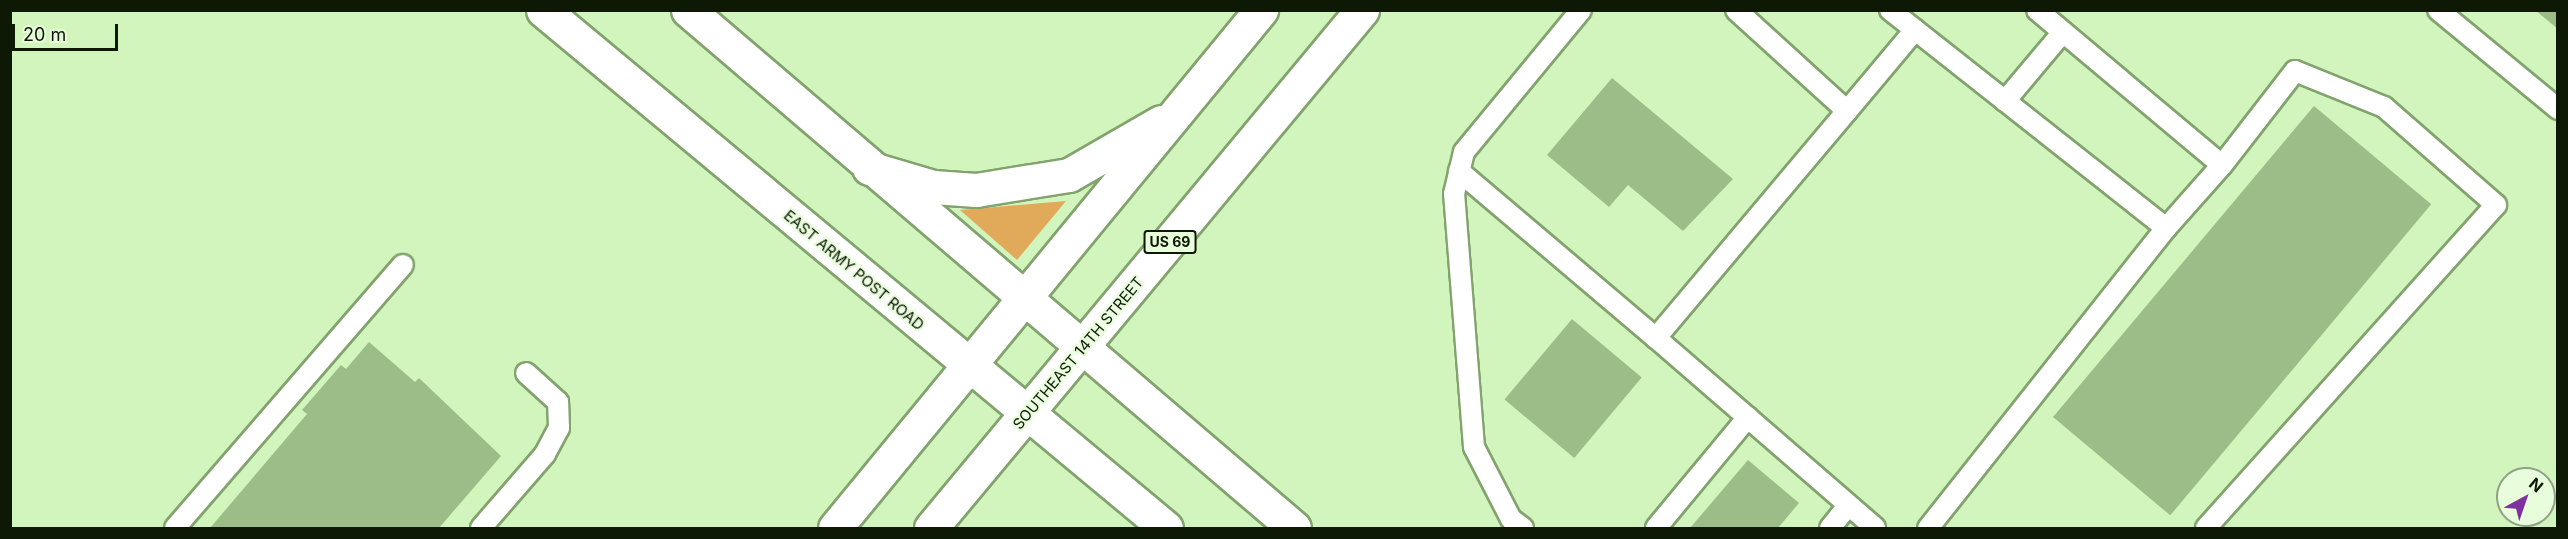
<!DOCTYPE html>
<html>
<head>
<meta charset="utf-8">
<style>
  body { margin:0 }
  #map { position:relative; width:2568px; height:539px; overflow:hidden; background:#d1f5bc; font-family:Inter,sans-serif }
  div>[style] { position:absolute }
  .green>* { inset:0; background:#e1a95a }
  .building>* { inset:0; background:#9cbd88; transform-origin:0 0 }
  .roads { filter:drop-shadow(2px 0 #82a26e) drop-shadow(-2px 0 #82a26e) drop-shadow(0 2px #82a26e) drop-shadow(0 -2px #82a26e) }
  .service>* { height:20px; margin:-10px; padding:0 10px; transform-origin:10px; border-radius:10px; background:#fff }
  .secondary>* { height:33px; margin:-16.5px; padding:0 16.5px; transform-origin:16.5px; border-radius:16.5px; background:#fff }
  .primary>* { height:33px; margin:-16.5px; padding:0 16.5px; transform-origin:16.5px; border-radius:16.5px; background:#fff }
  span { translate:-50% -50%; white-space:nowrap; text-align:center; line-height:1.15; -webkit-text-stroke:4.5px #e8fddb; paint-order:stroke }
  .shield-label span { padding:2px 4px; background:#e8fddb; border:2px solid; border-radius:4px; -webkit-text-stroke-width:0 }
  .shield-label { font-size:14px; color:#0d1905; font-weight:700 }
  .street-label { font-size:15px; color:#0d1905 }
  .frame { position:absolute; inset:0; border:12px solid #0d1905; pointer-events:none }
  .north { position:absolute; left:2496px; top:467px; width:60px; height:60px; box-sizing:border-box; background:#e8fddb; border:2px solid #90a285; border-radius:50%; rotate:40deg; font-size:16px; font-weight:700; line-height:24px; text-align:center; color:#0d1905 }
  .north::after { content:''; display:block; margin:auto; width:21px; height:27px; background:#8031a1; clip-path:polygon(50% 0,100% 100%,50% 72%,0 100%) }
  .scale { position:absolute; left:12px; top:24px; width:106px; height:27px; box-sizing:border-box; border:3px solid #0d1905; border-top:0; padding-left:8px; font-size:18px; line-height:21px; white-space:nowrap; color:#0d1905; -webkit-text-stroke:4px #e8fddb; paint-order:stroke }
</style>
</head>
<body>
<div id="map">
  <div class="green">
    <div style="clip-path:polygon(1066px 201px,1017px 260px,960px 210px)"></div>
  </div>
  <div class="building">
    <div style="clip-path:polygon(2535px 10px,2558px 10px,2558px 29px)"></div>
    <div style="clip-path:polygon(1612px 78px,1733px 179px,1683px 231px,1628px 185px,1609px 207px,1547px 155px)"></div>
    <div style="left:2314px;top:106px;width:153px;height:406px;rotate:40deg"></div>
    <div style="left:1572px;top:319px;width:91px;height:105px;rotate:40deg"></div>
    <div style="clip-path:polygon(369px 342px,415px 382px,419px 378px,501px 456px,439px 528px,210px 528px,307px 414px,302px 410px,341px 365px,346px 369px)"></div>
    <div style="clip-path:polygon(1748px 460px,1799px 503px,1778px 528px,1690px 528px)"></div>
  </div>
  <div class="roads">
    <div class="service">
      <div style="left:1736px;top:10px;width:150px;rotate:42.3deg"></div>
      <div style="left:1847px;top:111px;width:106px;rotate:-50deg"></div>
      <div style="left:1890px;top:10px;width:352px;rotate:38.3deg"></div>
      <div style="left:2166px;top:228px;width:383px;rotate:128.4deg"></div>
      <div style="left:2037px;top:10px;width:241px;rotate:40deg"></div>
      <div style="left:2222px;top:165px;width:84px;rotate:131.6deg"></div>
      <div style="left:2438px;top:10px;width:156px;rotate:39.5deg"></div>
      <div style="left:2005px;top:101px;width:90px;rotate:-50deg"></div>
      <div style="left:1847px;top:111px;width:297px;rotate:130.1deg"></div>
      <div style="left:1656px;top:338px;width:290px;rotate:40.9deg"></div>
      <div style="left:1459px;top:171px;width:258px;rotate:40.3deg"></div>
      <div style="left:175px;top:528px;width:348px;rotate:-49.1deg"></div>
      <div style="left:481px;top:528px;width:98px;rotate:-49.1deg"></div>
      <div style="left:545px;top:454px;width:30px;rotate:-62deg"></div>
      <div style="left:559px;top:428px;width:26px;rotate:-92deg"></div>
      <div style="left:558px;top:402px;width:43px;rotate:-137.8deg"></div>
      <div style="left:1523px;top:528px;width:15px;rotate:-143deg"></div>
      <div style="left:1511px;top:519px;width:81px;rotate:-117.2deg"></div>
      <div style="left:1474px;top:447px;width:254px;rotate:-94.5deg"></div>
      <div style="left:1454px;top:194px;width:43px;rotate:-76.6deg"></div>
      <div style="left:1464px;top:152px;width:184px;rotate:-50.5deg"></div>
      <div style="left:1656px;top:528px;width:144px;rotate:-50.3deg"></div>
      <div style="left:1830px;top:528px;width:28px;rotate:-51deg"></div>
      <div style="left:2206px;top:528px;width:434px;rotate:-48.1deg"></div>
      <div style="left:2496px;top:205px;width:149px;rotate:-138.8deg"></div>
      <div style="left:2384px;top:107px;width:96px;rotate:-158deg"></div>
      <div style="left:2295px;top:71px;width:119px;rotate:127.8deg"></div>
    </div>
    <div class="secondary">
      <div style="left:543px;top:10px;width:810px;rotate:39.74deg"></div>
      <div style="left:688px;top:10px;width:797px;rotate:40.52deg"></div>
    </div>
    <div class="primary">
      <div style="left:869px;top:168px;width:67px;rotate:16.5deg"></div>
      <div style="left:933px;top:187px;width:43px;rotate:4deg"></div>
      <div style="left:976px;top:190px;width:94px;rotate:-9.2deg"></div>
      <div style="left:1069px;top:175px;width:106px;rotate:-29.9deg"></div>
      <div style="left:835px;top:528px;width:671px;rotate:-50.57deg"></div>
      <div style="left:931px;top:528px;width:674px;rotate:-50.24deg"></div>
    </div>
  </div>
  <div class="shield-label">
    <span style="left:1170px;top:242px">US 69</span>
  </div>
  <div class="street-label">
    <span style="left:854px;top:270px;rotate:40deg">EAST ARMY POST ROAD</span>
    <span style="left:1078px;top:353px;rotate:-50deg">SOUTHEAST 14TH STREET</span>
  </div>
  <div class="frame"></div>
  <div class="north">N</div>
  <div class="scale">20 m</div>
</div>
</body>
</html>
